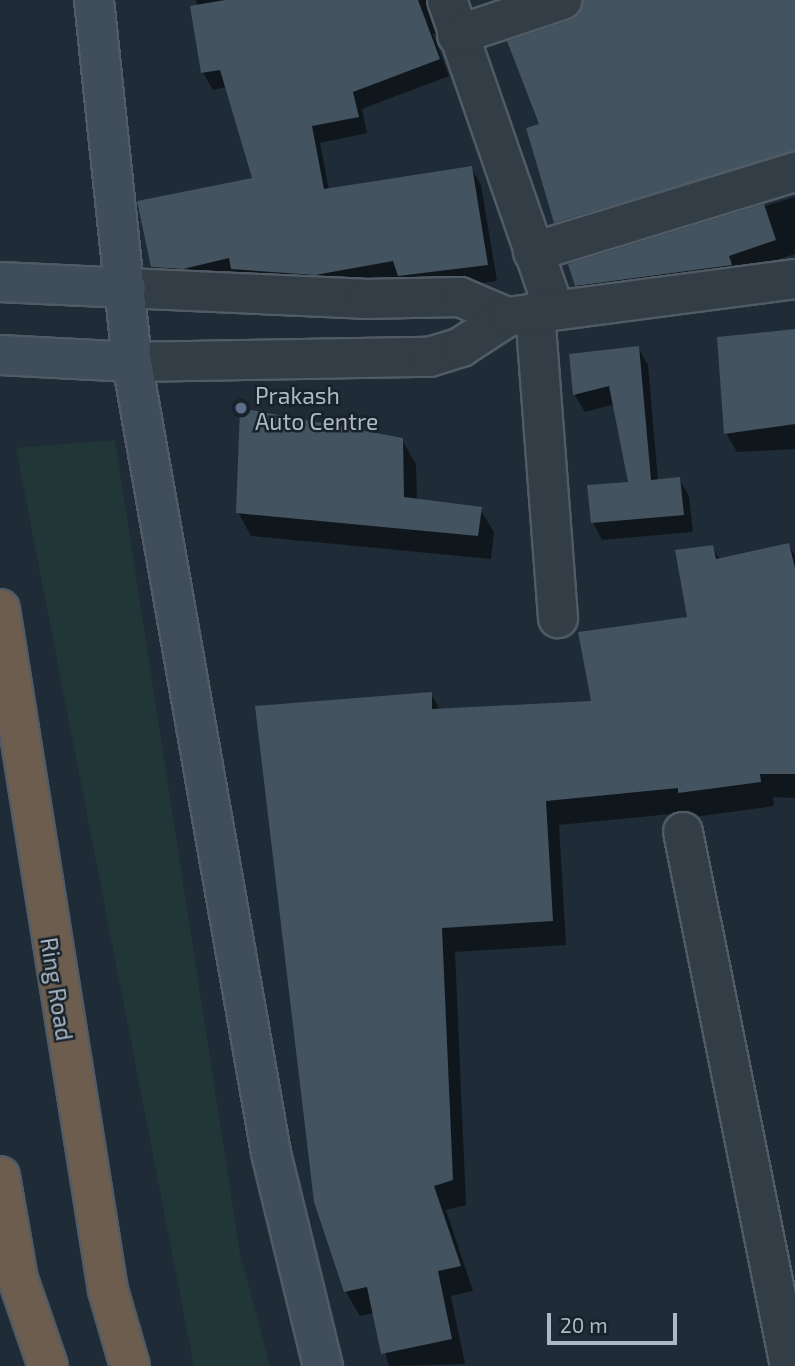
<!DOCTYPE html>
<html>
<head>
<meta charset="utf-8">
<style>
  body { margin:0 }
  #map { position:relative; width:795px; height:1366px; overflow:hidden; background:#1f2b36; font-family:"Exo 2",sans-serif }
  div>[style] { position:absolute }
  .green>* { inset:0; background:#213737 }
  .shadow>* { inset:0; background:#0007 }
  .building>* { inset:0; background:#445360 }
  .roads { filter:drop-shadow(2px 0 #505b65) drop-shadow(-2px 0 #505b65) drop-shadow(0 2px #505b65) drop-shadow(0 -2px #505b65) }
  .street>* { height:38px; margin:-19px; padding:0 19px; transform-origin:19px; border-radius:19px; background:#323d46 }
  .secondary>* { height:38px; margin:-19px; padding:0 19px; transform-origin:19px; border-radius:19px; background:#404d5a }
  .highway>* { height:38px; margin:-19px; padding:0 19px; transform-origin:19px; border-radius:19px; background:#6d5d4f }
  .dots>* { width:19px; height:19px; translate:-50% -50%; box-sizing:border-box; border:4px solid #18222b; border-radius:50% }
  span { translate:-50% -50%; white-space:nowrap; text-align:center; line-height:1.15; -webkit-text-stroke:5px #18222b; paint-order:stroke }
  .poi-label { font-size:23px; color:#acb8c4 }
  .left { translate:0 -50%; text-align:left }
  .street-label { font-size:23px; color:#acb8c4 }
  .scale { position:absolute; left:547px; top:1313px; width:130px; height:32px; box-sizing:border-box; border:4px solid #acb8c4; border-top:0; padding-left:9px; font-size:21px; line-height:24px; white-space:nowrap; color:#acb8c4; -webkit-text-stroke:5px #18222b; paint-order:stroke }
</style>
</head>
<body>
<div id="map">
  <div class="green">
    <div style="clip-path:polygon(115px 440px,240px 1254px,270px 1366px,194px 1366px,16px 448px)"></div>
  </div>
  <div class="shadow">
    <div style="clip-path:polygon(196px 0,447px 0,434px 13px,438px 33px,433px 34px,449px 76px,362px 109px,367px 133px,320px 143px,329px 190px,471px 168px,481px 185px,497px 281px,409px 293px,400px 277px,325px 291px,162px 284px,153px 267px,254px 180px,227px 87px,213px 90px,203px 73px,192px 7px,198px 6px)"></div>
    <div style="clip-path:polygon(585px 0,795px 0,795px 169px,566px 239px,556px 222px,541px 125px,571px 22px)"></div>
    <div style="clip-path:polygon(795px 197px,795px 254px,737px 273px,587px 302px,577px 285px,570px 265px)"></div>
    <div style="clip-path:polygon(795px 330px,795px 449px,737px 452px,726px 433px)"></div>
    <div style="clip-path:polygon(638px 348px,648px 365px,658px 481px,679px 479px,689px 496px,693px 532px,602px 540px,593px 523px,589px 487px,630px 483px,615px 404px,585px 412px,575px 395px,571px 355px)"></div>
    <div style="clip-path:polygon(402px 440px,416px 464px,417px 500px,480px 509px,494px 532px,491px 559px,251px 536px,238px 512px)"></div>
    <div style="clip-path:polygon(789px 545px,795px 556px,795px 798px,773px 797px,774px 806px,694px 817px,691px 812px,559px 825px,566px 945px,455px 952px,466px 1205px,446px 1210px,473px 1291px,451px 1296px,465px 1364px,389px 1366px,374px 1313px,360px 1316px,346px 1292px,431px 694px,440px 710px,594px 703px,689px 618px,712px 547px,720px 560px)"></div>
  </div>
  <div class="building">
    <div style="clip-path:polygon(225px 0,418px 0,440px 59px,353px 92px,359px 117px,312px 126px,324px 189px,472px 166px,488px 265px,398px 276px,393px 261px,315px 275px,231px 269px,229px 258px,183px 269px,151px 267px,137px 201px,252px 178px,220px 70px,201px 73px,190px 6px)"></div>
    <div style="clip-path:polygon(583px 0,795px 0,795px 151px,554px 223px,526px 128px,539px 124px,507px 41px,570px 20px,579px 14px)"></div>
    <div style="clip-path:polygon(764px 204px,776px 240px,729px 256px,732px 265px,575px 286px,568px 264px)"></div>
    <div style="clip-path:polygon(795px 329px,795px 424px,724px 434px,717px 337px)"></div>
    <div style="clip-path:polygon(639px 346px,651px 480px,680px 477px,684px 515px,591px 523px,587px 485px,628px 482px,609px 386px,573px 395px,569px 354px)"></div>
    <div style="clip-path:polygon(240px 408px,403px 438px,404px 497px,482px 507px,478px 536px,236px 513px)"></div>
    <div style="clip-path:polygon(789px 543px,795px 568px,795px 774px,760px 774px,761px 782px,678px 793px,678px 788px,546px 801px,553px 921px,442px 928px,453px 1180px,434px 1186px,461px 1266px,438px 1271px,452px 1339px,381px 1354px,367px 1287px,344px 1292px,314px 1202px,255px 706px,432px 692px,432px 709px,591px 701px,578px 632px,687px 617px,675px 550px,713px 545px,716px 559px)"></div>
  </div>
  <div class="roads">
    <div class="street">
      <div style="left:447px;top:0;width:327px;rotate:70.9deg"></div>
      <div style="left:457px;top:35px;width:111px;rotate:-18.4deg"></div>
      <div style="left:533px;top:252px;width:274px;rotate:-17deg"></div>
      <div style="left:126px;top:288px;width:238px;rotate:2.6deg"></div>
      <div style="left:364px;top:299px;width:96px;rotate:-1.2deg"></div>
      <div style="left:460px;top:297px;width:51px;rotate:23.1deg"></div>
      <div style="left:535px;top:312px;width:307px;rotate:85.7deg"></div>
      <div style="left:132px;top:362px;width:297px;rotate:-1deg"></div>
      <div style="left:429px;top:357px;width:34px;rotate:-17deg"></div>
      <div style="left:461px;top:347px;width:55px;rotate:-33.1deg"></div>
      <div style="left:507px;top:317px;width:290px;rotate:-7.5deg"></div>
      <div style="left:683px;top:832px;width:545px;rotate:78.67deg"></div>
    </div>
    <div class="secondary">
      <div style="left:94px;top:0;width:364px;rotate:84deg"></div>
      <div style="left:132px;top:362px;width:803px;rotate:80.03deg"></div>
      <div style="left:271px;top:1153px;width:219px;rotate:76.3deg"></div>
      <div style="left:0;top:282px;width:126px;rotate:2.7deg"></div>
      <div style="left:0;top:355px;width:132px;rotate:3deg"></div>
    </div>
    <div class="highway">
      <div style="left:0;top:609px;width:690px;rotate:80.99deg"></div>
      <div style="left:108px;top:1290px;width:79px;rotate:73.9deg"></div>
      <div style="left:0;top:1176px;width:105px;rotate:80.1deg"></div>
      <div style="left:18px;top:1279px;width:92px;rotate:71deg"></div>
    </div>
  </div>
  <div class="dots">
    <div style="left:241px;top:408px;background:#5c6f8a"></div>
  </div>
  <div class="poi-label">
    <span class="left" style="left:255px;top:408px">Prakash<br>Auto Centre</span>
  </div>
  <div class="street-label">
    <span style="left:57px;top:989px;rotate:81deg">Ring Road</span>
  </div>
  <div class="scale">20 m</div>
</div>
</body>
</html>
